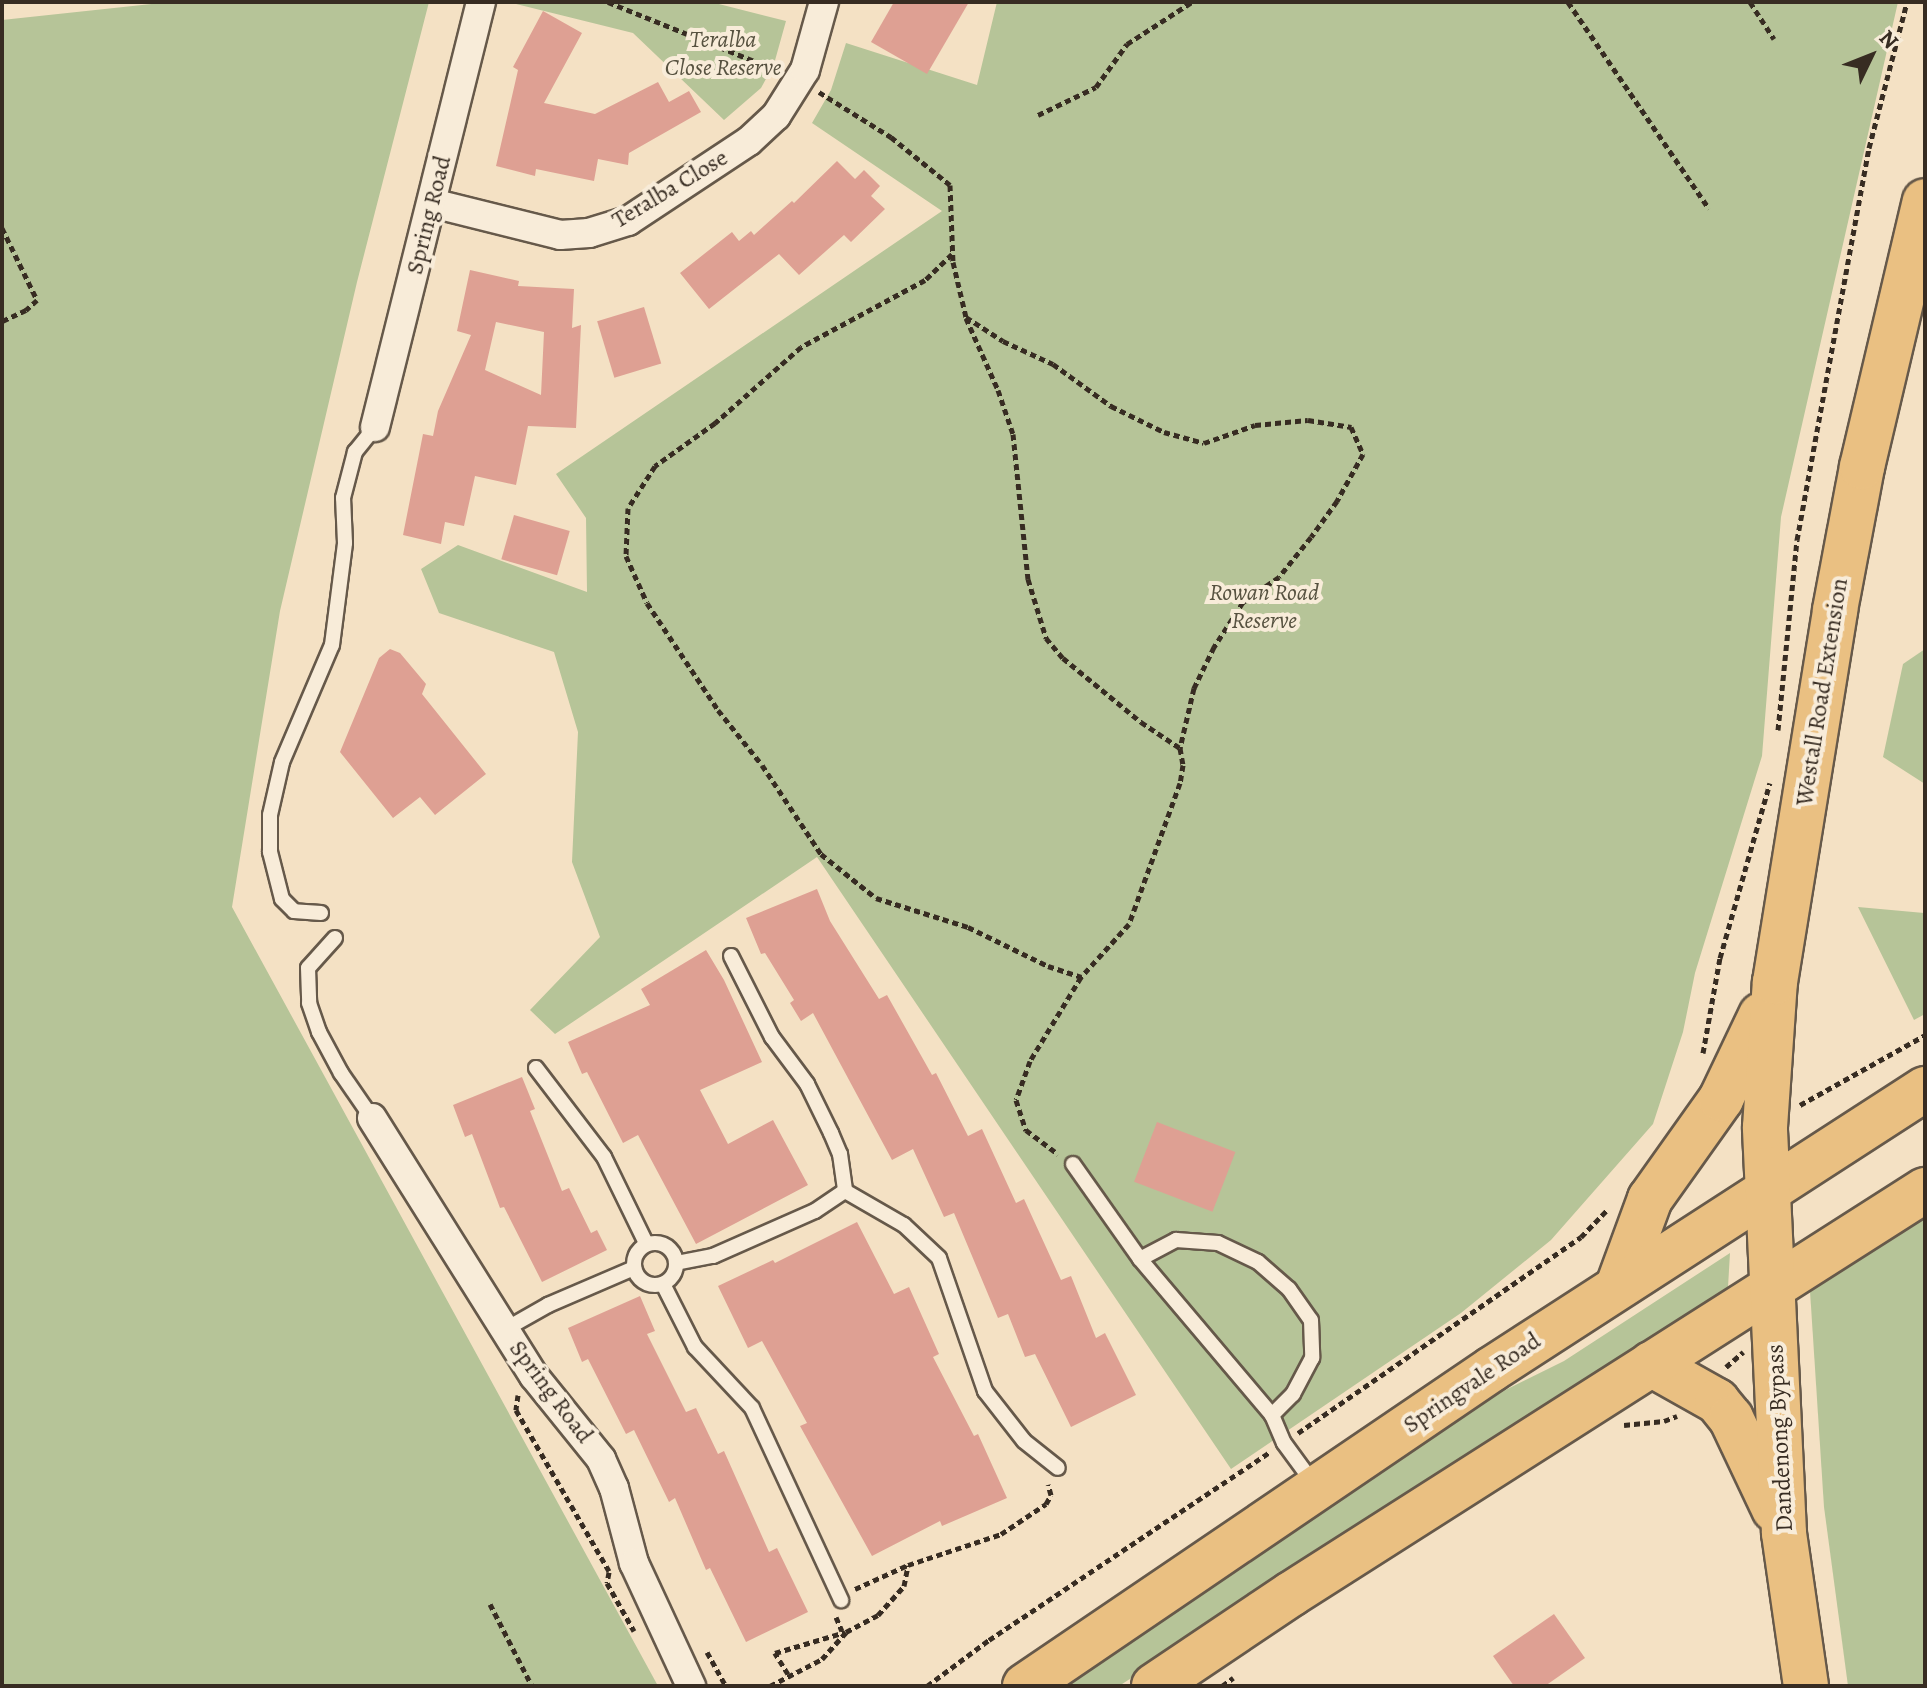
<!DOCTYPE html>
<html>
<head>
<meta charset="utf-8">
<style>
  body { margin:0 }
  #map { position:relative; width:1927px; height:1688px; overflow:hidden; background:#f4e1c4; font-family:Alegreya,serif }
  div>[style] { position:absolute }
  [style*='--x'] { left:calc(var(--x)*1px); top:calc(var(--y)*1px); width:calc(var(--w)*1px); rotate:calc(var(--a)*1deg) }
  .green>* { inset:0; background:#b6c498 }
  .building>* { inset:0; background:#dea093; transform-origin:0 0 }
  .path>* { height:5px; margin-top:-2.5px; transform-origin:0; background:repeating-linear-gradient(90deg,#372c22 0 6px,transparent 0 10px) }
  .roads { filter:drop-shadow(2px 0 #66594a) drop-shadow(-2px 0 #66594a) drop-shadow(0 2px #66594a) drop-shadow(0 -2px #66594a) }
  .service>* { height:14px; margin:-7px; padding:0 7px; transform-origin:7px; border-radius:7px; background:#f8ecd9 }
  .service>.ring { margin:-7px; padding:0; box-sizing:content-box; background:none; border:14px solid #f8ecd9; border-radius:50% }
  .minor>* { height:28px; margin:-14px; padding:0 14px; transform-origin:14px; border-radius:14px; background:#f8ecd9 }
  .trunk>* { height:44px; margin:-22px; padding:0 22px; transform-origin:22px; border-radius:22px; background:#eac082 }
  span { translate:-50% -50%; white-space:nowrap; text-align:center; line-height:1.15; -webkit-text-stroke:8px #f8ecd9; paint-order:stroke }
  .park-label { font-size:24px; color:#575240; font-style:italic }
  .street-label { font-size:24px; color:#372c22 }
  .frame { position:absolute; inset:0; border:4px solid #372c22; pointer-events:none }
  .north { position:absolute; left:1831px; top:16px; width:80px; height:80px; -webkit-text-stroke:6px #f8ecd9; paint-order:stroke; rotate:47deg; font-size:22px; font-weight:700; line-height:32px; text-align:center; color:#372c22 }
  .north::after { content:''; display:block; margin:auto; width:28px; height:36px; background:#372c22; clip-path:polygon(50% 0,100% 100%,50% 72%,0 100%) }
</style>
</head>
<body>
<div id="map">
  <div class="green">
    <div style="clip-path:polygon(170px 2px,429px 2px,357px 282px,280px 611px,232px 907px,658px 1686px,2px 1686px,2px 20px)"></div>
    <div style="clip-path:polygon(711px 2px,786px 21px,774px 64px,761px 88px,724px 120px,633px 33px,512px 3px)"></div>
    <div style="clip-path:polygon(997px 2px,1898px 2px,1781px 517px,1762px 756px,1695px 973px,1683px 1032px,1653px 1124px,1551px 1240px,1461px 1313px,1231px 1469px,817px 857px,555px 1034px,530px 1010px,600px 937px,572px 862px,578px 732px,554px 652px,439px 613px,421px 569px,458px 545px,587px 592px,586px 518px,556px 474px,942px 211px,812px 123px,831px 90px,846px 43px,977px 85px)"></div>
    <div style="clip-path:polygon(1925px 649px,1925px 784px,1883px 757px,1903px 664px)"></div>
    <div style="clip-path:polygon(1858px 907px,1924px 913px,1925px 908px,1925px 1014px,1914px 1020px)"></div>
    <div style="clip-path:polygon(1925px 1218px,1925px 1686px,1848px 1686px,1824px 1507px,1810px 1291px)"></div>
    <div style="clip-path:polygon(1730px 1253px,1728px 1287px,1697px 1312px,1119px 1686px,1060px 1686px,1475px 1405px,1564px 1361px)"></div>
  </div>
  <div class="building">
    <div style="clip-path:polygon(894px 2px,969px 2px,927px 74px,871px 42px)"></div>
    <div style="clip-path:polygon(543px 11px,582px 33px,544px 103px,595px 114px,658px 82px,669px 102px,689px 91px,701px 112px,629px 153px,628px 165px,598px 159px,594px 181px,536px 169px,535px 176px,496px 166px,518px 70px,513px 67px)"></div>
    <div style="clip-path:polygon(837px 161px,855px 179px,864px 170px,880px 186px,871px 196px,885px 209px,851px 242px,844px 235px,799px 275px,779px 254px,709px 309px,680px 273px,732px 232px,739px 241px,751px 231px,754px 235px,792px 201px,794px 203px)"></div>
    <div style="clip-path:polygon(evenodd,470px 270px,519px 281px,518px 286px,574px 289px,572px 328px,581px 325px,576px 428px,528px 426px,516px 485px,475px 476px,464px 526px,445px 522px,441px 544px,403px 535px,423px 434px,433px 436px,438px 411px,471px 335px,457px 331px,470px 270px,496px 322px,544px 332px,541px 395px,485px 370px,496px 322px)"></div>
    <div style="left:644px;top:307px;width:59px;height:49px;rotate:73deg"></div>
    <div style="left:514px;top:515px;width:58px;height:46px;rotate:16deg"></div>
    <div style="clip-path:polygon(390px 649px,400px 653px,426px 684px,422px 694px,486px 774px,435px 815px,420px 797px,393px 818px,340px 752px,379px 658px)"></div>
    <div style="clip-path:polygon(817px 889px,830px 921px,879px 999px,887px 995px,932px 1075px,936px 1073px,968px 1136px,982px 1129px,1016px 1203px,1024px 1199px,1061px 1280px,1071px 1276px,1096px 1338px,1105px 1333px,1136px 1395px,1071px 1427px,1035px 1354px,1025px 1357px,1008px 1314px,998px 1318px,954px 1213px,944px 1217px,913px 1149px,892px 1160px,813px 1013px,801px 1021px,790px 1003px,794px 1000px,765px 953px,761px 954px,746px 918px)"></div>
    <div style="clip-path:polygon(706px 950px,724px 980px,762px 1062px,700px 1090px,728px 1144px,773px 1120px,808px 1185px,696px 1244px,638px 1135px,623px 1143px,587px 1072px,582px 1074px,568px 1042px,650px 1005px,641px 989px)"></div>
    <div style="clip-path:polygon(522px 1077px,535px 1109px,530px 1111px,562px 1191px,569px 1188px,591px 1233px,597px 1230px,607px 1250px,542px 1282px,504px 1207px,500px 1208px,472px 1134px,465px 1137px,453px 1105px)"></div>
    <div style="left:1157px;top:1122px;width:84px;height:64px;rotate:21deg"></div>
    <div style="clip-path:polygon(857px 1222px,894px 1294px,909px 1287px,939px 1354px,933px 1357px,974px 1436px,978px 1434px,1007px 1498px,942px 1526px,940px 1521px,872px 1556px,800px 1426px,807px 1423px,762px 1341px,748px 1348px,718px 1286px,773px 1260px,775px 1263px)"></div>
    <div style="clip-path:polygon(640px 1296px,655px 1331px,647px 1334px,686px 1412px,696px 1408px,718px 1454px,724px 1451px,769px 1552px,777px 1548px,808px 1612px,746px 1642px,710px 1568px,706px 1570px,675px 1498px,669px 1502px,634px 1430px,626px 1434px,588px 1359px,582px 1362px,568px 1328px)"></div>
    <div style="clip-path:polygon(1554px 1614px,1585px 1658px,1545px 1686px,1514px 1686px,1493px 1656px)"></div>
  </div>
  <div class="path">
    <div style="--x:608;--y:2;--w:179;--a:22"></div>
    <div style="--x:1568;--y:2;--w:250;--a:55.7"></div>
    <div style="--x:1750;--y:2;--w:44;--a:57"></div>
    <div style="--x:819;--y:92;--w:85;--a:32"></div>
    <div style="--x:891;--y:137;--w:76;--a:39.1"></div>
    <div style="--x:950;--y:185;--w:77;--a:87.8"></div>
    <div style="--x:953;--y:262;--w:57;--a:76.7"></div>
    <div style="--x:966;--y:317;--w:44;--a:33"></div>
    <div style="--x:1003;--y:341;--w:55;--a:24.7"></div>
    <div style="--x:1053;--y:364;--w:72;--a:35.9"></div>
    <div style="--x:1111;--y:406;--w:59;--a:26.1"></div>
    <div style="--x:1164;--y:432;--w:41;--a:15.4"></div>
    <div style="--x:1204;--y:443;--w:54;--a:-19.4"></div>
    <div style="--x:1255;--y:425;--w:53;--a:-5.4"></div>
    <div style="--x:1308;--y:420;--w:44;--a:9.2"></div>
    <div style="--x:1351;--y:427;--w:30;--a:66"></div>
    <div style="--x:1363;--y:454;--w:54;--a:119"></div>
    <div style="--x:1337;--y:501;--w:44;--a:125.8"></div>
    <div style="--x:1311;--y:537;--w:51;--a:128.7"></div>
    <div style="--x:1279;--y:577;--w:44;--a:145.2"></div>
    <div style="--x:1243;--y:602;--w:54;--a:122.8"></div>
    <div style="--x:1214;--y:647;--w:46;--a:116"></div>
    <div style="--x:1194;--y:688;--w:62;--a:103.1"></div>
    <div style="--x:1180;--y:748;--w:17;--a:80"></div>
    <div style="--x:1183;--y:765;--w:18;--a:99"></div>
    <div style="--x:1180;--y:783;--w:150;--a:109.9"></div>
    <div style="--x:1129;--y:924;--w:72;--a:132.2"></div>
    <div style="--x:1081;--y:977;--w:98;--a:121.3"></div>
    <div style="--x:1030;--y:1061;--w:41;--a:109.7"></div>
    <div style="--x:1016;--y:1100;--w:32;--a:72"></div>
    <div style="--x:1026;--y:1130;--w:40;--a:37"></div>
    <div style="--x:1038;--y:115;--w:64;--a:-25.8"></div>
    <div style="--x:1096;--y:87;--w:53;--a:-54.2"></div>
    <div style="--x:1127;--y:44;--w:77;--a:-32.9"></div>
    <div style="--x:2;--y:228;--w:80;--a:64.1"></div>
    <div style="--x:37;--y:300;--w:15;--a:138"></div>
    <div style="--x:26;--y:310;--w:26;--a:155"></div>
    <div style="--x:952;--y:254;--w:37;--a:136"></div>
    <div style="--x:925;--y:280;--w:141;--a:151.6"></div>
    <div style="--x:801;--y:347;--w:115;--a:138.5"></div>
    <div style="--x:715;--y:423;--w:74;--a:144.4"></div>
    <div style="--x:655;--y:466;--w:50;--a:122.7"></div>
    <div style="--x:628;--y:508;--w:48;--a:92.4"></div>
    <div style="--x:626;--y:556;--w:51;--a:65.9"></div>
    <div style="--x:647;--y:603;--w:128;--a:56.4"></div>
    <div style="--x:718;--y:710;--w:70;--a:51.3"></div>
    <div style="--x:762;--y:765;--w:107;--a:56.5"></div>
    <div style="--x:821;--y:854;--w:70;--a:38.7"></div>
    <div style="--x:876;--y:898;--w:96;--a:17.5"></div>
    <div style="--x:968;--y:927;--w:89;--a:26"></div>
    <div style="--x:1048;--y:966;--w:35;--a:18"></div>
    <div style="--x:966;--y:318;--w:79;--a:66"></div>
    <div style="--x:998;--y:390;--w:46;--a:71.2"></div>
    <div style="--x:1013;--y:434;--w:146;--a:84.1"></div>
    <div style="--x:1028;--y:579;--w:62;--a:73"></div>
    <div style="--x:1046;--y:638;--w:26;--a:50"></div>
    <div style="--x:1063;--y:658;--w:101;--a:39.4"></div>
    <div style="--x:1141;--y:722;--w:47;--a:33.7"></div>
    <div style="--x:1778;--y:730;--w:191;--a:-84.3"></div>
    <div style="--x:1797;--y:540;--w:399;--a:-79.6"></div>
    <div style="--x:1869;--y:148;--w:151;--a:-75.4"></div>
    <div style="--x:1703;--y:1053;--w:97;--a:-79.9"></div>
    <div style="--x:1720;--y:958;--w:182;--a:-74.1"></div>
    <div style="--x:1800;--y:1105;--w:143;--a:-29.2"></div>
    <div style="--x:1726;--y:1367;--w:23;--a:-41"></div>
    <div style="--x:518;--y:1395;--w:15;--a:98"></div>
    <div style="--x:516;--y:1410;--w:186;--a:60"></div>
    <div style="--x:1624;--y:1425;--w:40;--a:-5.7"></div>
    <div style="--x:1664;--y:1421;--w:14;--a:-21"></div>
    <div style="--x:1298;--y:1433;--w:344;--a:-34.7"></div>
    <div style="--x:1581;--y:1237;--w:37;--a:-46"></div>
    <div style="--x:609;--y:1572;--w:11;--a:100"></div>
    <div style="--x:607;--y:1583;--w:55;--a:60.6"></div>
    <div style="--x:855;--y:1589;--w:58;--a:-24.4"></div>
    <div style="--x:490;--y:1604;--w:92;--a:62.9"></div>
    <div style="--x:836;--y:1617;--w:15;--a:67"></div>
    <div style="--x:707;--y:1652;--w:39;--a:61"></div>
    <div style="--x:788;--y:1674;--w:25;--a:-122"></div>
    <div style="--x:775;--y:1653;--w:73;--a:-16.7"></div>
    <div style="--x:770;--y:1686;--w:59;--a:-27.4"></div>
    <div style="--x:822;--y:1659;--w:36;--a:-48"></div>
    <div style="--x:846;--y:1632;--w:36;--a:-28"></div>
    <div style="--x:878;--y:1615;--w:39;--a:-48"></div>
    <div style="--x:904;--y:1586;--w:21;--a:-79"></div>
    <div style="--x:908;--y:1565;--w:98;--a:-18.4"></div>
    <div style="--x:1001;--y:1534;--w:54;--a:-33.7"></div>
    <div style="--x:1046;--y:1504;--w:10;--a:-61"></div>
    <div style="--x:1051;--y:1495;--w:11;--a:-105"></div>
    <div style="--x:927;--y:1686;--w:77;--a:-36.6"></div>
    <div style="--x:989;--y:1640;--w:338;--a:-33.8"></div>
    <div style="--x:1222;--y:1686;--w:14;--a:-36"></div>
  </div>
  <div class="roads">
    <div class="service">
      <div style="--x:321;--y:913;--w:27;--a:-176"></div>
      <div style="--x:294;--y:911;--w:17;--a:-135"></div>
      <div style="--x:282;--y:899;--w:49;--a:-104.3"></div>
      <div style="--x:270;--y:852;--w:37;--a:-90"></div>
      <div style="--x:270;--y:815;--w:54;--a:-77.2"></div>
      <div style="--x:282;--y:762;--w:127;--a:-66.9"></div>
      <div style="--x:332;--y:645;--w:103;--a:-82.7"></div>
      <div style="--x:345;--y:543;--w:45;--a:-92.5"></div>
      <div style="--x:343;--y:498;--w:48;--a:-75.4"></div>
      <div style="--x:355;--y:452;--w:32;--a:-51"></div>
      <div style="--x:335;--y:938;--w:40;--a:132"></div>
      <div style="--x:308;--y:968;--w:35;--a:88"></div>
      <div style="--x:309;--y:1003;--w:31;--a:71"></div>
      <div style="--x:319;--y:1032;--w:47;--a:61.8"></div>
      <div style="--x:341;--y:1073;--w:55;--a:55.4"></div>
      <div style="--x:731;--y:956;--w:91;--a:63.2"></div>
      <div style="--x:772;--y:1037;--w:59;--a:53.3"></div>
      <div style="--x:807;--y:1084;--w:55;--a:63.9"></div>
      <div style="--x:831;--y:1133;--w:23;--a:67"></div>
      <div style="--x:840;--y:1154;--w:37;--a:82"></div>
      <div style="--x:536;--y:1068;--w:112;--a:52.6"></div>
      <div style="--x:604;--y:1157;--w:96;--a:64"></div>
      <div style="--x:1073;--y:1164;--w:116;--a:54.8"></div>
      <div style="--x:1140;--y:1259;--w:204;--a:49.8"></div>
      <div style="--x:1272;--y:1415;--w:30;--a:67"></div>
      <div style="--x:1284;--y:1443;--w:51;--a:53.8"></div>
      <div style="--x:845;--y:1191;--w:68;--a:30"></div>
      <div style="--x:904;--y:1225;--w:48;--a:43.3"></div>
      <div style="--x:939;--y:1258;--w:141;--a:70.9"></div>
      <div style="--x:985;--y:1391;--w:63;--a:52"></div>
      <div style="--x:1024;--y:1441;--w:43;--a:38.5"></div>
      <div class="ring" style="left:634px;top:1243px;width:28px;height:28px"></div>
      <div style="--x:1140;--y:1259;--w:41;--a:-27.8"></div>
      <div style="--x:1176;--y:1240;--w:42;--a:4.1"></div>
      <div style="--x:1218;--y:1243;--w:44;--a:25.4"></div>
      <div style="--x:1258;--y:1262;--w:41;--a:41.1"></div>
      <div style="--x:1289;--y:1289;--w:38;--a:55"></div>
      <div style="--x:1311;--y:1320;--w:38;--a:88"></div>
      <div style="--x:1312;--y:1358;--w:41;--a:117.8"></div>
      <div style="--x:1293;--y:1394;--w:30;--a:135"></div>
      <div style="--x:676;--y:1263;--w:38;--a:-11"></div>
      <div style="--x:713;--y:1256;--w:111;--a:-23.8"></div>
      <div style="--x:815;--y:1211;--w:36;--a:-34"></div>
      <div style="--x:663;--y:1284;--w:71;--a:63.1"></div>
      <div style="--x:695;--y:1347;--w:83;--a:46.9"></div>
      <div style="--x:752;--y:1408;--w:212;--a:65.1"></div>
      <div style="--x:504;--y:1330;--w:51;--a:-29.6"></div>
      <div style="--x:548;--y:1305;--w:94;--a:-23.3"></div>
    </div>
    <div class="minor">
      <div style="--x:432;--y:203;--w:132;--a:14"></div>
      <div style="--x:560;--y:235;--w:29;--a:-4"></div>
      <div style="--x:589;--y:233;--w:41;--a:-17.1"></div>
      <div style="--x:628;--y:221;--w:145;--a:-33.5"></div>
      <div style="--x:749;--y:141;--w:37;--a:-43"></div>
      <div style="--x:776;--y:116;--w:54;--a:-57.8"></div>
      <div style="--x:805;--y:70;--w:71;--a:-74.4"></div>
      <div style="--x:375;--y:427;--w:438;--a:-76"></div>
      <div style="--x:372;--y:1118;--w:305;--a:57.9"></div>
      <div style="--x:534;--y:1376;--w:107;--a:51.1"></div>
      <div style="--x:601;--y:1459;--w:32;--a:66"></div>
      <div style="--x:614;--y:1488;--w:78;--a:75.1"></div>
      <div style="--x:634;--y:1563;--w:136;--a:65.1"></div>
    </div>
    <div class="trunk">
      <div style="--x:1618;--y:1286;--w:93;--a:-69.8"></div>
      <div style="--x:1650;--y:1199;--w:123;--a:-54.6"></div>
      <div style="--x:1721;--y:1099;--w:93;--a:-64.5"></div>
      <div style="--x:1651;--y:1364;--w:76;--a:29.3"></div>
      <div style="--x:1717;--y:1401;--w:22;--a:51"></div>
      <div style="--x:1731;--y:1418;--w:101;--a:64.7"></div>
      <div style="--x:1025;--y:1686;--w:564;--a:-34.17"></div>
      <div style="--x:1492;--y:1369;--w:516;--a:-32.89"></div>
      <div style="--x:1154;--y:1686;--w:165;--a:-33.9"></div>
      <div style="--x:1291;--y:1594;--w:752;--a:-32.51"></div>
      <div style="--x:1806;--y:1686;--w:155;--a:-98.2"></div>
      <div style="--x:1784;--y:1533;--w:406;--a:-92.7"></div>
      <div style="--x:1765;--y:1127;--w:145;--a:-86.1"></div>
      <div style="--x:1775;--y:982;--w:377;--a:-80.8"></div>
      <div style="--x:1835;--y:610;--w:146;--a:-79.3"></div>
      <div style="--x:1862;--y:467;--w:273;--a:-76.7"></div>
    </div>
  </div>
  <div class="park-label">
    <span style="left:723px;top:54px">Teralba<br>Close Reserve</span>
    <span style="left:1264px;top:607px">Rowan Road<br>Reserve</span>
  </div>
  <div class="street-label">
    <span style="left:670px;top:189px;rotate:-31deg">Teralba Close</span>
    <span style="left:429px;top:215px;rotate:-76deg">Spring Road</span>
    <span style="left:1822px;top:692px;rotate:-81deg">Westall Road Extension</span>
    <span style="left:1472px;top:1383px;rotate:-34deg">Springvale Road</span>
    <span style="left:551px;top:1392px;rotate:53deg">Spring Road</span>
    <span style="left:1780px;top:1438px;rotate:-93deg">Dandenong Bypass</span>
  </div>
  <div class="frame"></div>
  <div class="north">N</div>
</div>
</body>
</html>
